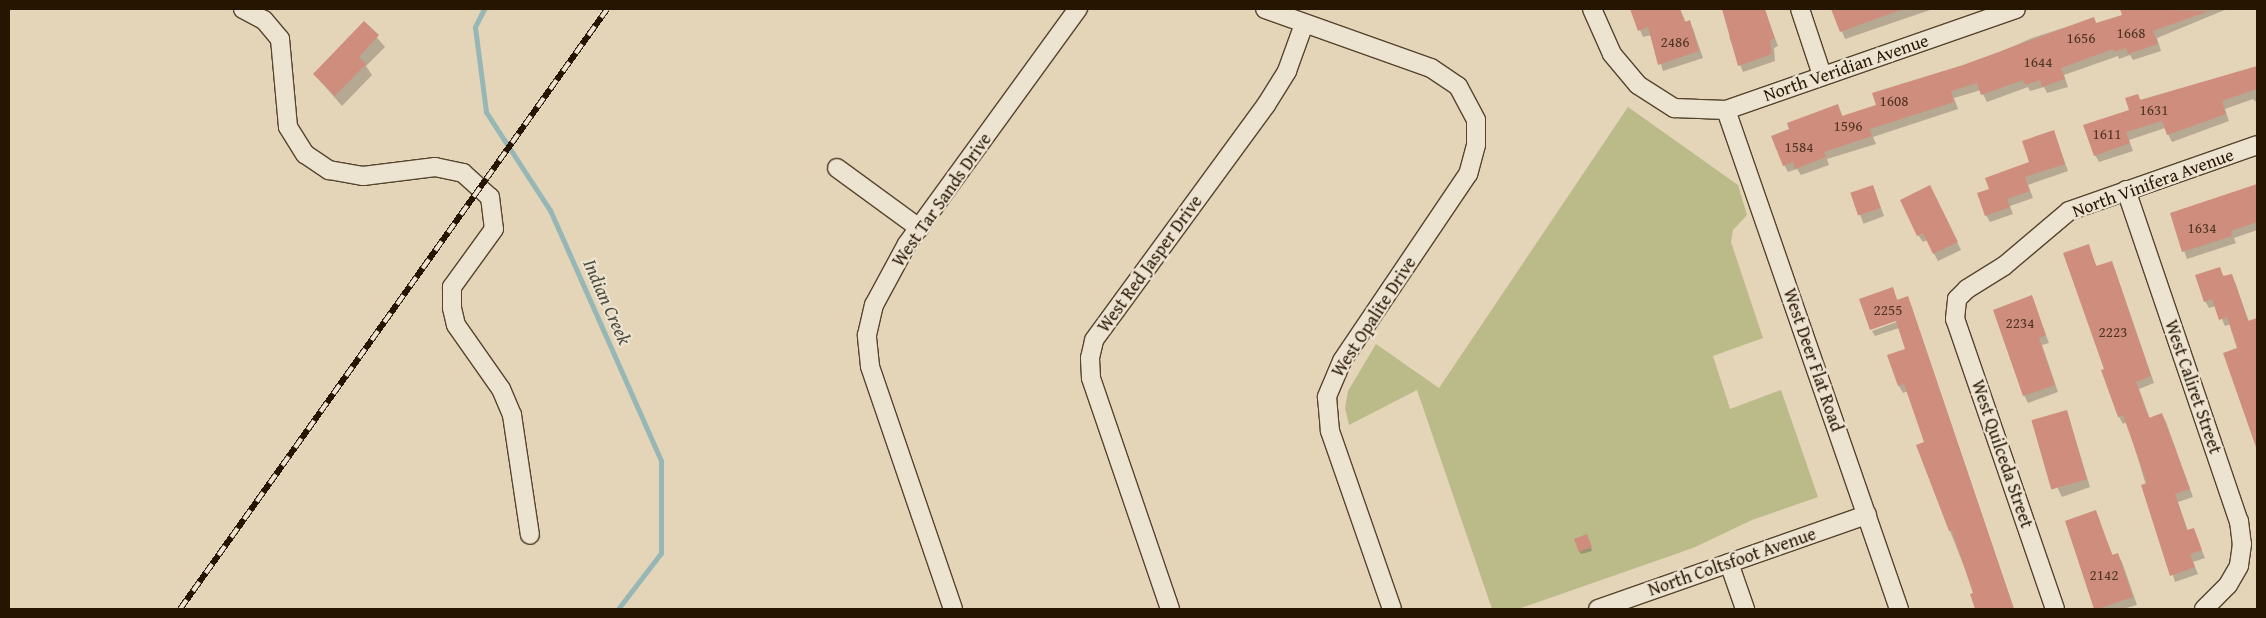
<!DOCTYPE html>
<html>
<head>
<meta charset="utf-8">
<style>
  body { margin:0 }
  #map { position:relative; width:2266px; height:618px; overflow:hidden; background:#e4d4b8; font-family:"Gentium Book Plus",serif }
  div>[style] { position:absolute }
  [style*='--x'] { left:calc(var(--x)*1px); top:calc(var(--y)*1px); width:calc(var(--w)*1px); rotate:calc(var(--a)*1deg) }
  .green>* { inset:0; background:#bbbb8a }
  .shadow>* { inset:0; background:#0003; transform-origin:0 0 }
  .stream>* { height:5px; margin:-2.5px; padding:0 2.5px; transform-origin:2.5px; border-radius:2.5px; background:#97b7b6 }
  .building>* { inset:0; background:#cf8d7e; transform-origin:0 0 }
  .roads { filter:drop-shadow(1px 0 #56452e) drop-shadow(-1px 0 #56452e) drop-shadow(0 1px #56452e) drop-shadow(0 -1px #56452e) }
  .minor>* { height:18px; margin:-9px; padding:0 9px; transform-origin:9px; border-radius:9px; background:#ede3d1 }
  .rail>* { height:5.5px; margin-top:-2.75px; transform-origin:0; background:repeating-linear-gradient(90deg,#ede3d1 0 11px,#261500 0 22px); box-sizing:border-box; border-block:1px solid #261500 }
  span { translate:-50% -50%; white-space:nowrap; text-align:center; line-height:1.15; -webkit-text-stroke:4.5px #ede3d1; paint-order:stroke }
  .number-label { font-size:15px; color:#503320 }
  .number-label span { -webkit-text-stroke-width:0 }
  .street-label { font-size:18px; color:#261500 }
  .water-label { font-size:19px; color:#4e4e40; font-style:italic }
  .frame { position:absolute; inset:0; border:10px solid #261500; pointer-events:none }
</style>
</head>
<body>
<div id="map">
  <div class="green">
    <div style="clip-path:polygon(1628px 107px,1738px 185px,1747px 215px,1733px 230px,1731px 242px,1763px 338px,1713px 356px,1730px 409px,1781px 390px,1818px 497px,1752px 520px,1693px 548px,1518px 609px,1492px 609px,1417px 390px,1349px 425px,1345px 408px,1348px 391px,1376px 344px,1439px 388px)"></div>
  </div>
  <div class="shadow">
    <div style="clip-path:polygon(1631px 9px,1680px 9px,1686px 23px,1689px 22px,1693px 29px,1703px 58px,1663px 71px,1652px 35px,1643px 37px)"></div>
    <div style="clip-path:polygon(1724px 9px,1764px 9px,1778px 46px,1774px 48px,1775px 61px,1743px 72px,1729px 37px,1733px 36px)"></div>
    <div style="clip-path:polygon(1833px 9px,1933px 9px,1845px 39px)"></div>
    <div style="clip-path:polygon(2121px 9px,2227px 9px,2157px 38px,2161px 51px,2133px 60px,2130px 55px,2119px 59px,2118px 56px,2064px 75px,2068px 87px,2047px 93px,2044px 87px,2030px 91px,2028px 87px,1987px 102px,1981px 90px,1954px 98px,1958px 109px,1873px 137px,1876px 144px,1827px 159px,1829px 165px,1801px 175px,1797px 169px,1788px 172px,1784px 165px,1838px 106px,1843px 117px,1877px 106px,2032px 38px,2094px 18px,2097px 25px,2123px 16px)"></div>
    <div style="clip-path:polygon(364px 22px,385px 47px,366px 66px,372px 75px,342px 106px,314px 74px)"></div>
    <div style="clip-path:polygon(2257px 67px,2257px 103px,2253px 99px,2225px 109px,2229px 121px,2172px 142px,2165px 128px,2129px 140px,2133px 151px,2099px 162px,2095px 155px,2131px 110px,2138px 95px,2141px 101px)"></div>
    <div style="clip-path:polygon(2054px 132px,2068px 171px,2028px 185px,2033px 198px,2010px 206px,2013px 214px,1990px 222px,1986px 215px,1991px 189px,2030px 163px)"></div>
    <div style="clip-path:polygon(2257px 185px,2257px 230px,2234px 238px,2236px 243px,2187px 259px,2171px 214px)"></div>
    <div style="left:1873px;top:187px;width:31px;height:22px;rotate:69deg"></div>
    <div style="clip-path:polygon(1934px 194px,1961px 250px,1938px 261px,1927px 240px,1923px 242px,1918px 235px)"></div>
    <div style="clip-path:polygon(2088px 246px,2097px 267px,2111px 263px,2115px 270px,2154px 383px,2139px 389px,2150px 419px,2162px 415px,2166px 422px,2193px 497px,2178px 502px,2188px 531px,2193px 529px,2205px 558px,2193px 562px,2198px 574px,2175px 582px,2127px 422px,2123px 424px,2119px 417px,2102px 371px,2106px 369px)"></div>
    <div style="clip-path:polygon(2220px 269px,2224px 277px,2231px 275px,2235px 282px,2249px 322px,2257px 322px,2257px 448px,2224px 354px,2239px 349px,2231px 324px,2225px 326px,2216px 306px,2209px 308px,2205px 301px)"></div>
    <div style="clip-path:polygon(1892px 289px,1898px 301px,1907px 298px,1911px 305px,2014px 609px,1976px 609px,1971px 595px,1975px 594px,1950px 531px,1926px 443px,1908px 391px,1903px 393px,1899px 386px,1889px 356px,1907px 350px,1899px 328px,1875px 336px,1872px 331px,1902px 320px)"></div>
    <div style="clip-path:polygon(2031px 297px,2049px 343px,2042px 345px,2058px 392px,2028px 403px,2024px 395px)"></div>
    <div style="clip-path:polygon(2067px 412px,2090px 487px,2062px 497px,2058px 489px)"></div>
    <div style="clip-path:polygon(2095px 511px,2113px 556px,2118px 555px,2122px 562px,2137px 605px,2123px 609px,2096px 609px,2066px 521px)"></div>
    <div style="clip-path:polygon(1588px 538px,1592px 551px,1581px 554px,1579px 551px)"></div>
  </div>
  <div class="stream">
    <div style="--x:484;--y:9;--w:20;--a:117"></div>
    <div style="--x:475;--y:27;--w:86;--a:82.6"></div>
    <div style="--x:486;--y:112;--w:117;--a:56.9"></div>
    <div style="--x:550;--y:210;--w:274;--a:66.1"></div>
    <div style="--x:661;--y:461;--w:92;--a:90"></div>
    <div style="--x:661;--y:553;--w:71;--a:127.5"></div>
  </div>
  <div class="building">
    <div style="clip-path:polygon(1630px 9px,1680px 9px,1685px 22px,1690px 20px,1699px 51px,1658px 65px,1648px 27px,1638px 31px)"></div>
    <div style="clip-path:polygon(1722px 9px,1765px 9px,1775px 39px,1770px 40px,1772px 54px,1738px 66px)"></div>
    <div style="clip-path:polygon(1831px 9px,1899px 9px,1900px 10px,1840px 32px)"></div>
    <div style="clip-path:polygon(2120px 9px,2209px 11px,2153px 31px,2158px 44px,2128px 54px,2126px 48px,2114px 52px,2113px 49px,2061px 68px,2065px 79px,2042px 87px,2040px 80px,2025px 85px,2023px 80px,1981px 95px,1977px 83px,1951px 91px,1954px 102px,1870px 129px,1872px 136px,1824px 152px,1826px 157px,1795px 169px,1793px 162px,1783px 166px,1771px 136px,1789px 129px,1787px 123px,1838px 104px,1842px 116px,1876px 105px,1872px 93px,1963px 65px,2094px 17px,2096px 23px,2122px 15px)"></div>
    <div style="clip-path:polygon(364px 21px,379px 35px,359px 57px,366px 64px,335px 96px,313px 74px)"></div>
    <div style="clip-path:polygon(2257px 66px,2257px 89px,2222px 101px,2226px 114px,2167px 135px,2162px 121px,2126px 132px,2130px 143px,2094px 156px,2083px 125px,2129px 110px,2125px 98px,2138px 94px,2140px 100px)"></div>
    <div style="clip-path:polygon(2054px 130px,2065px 164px,2025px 177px,2030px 191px,2007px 199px,2010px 207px,1985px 216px,1977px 193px,1989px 189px,1985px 178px,2029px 162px,2022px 141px)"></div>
    <div style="clip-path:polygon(2257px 184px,2257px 222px,2231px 231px,2232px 236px,2182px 252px,2170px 213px)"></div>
    <div style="left:1873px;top:185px;width:24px;height:24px;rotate:71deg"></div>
    <div style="clip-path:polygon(1930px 185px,1958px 242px,1933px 254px,1923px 233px,1917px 236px,1900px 200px)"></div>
    <div style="clip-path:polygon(2089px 244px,2096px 266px,2112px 261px,2151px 376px,2136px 382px,2149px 418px,2162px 413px,2190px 489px,2175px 494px,2187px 530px,2194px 528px,2202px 550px,2190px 554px,2195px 567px,2170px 576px,2141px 485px,2147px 483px,2123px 415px,2118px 417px,2101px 370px,2104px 369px,2063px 253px)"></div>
    <div style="clip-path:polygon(2220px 267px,2223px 276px,2232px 274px,2248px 321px,2257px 318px,2257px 450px,2223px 353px,2237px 348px,2227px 317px,2219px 320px,2212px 299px,2204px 302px,2195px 275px)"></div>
    <div style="clip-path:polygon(1893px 287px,1897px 300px,1908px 296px,2014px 609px,1975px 609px,1970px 594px,1973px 593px,1952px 531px,1949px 531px,1916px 445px,1924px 442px,1904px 384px,1898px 386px,1887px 355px,1905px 349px,1896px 321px,1870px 330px,1859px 299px)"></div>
    <div style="clip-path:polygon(2032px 295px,2046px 335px,2039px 338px,2055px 385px,2023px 396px,1993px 310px)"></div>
    <div style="left:2067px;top:410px;width:72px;height:37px;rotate:74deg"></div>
    <div style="clip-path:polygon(2096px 510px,2112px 555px,2118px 553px,2133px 597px,2098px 609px,2094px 609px,2065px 521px)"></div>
    <div style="left:1587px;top:534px;width:14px;height:14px;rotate:69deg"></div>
  </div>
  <div class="roads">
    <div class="minor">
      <div style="--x:243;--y:9;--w:24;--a:28"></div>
      <div style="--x:264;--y:20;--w:25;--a:50"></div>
      <div style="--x:280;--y:39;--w:88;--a:84.8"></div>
      <div style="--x:288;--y:127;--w:32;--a:58"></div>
      <div style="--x:305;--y:154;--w:29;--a:34"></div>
      <div style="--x:329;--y:170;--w:35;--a:10"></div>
      <div style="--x:363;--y:176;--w:73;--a:-7.1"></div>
      <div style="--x:435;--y:167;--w:29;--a:12"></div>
      <div style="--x:463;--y:173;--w:36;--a:42"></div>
      <div style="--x:490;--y:197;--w:32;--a:83"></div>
      <div style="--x:494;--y:229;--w:72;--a:125.9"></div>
      <div style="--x:452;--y:287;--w:21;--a:90"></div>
      <div style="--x:452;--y:308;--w:17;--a:77"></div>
      <div style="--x:456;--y:325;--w:78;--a:54.9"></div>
      <div style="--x:501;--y:389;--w:28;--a:67"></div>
      <div style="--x:512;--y:415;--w:121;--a:81.5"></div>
      <div style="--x:1265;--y:9;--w:176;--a:19.6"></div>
      <div style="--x:1431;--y:68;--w:32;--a:34"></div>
      <div style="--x:1458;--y:86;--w:38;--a:62"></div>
      <div style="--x:1476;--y:120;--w:25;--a:90"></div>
      <div style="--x:1476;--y:145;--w:30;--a:105"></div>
      <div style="--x:1468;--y:174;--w:225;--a:124"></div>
      <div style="--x:1342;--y:361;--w:39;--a:113"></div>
      <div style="--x:1327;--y:397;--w:34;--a:85"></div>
      <div style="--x:1330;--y:431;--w:188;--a:70.8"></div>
      <div style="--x:1592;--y:9;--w:49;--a:66"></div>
      <div style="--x:1612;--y:54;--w:40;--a:50"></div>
      <div style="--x:1638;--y:85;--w:43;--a:32.6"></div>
      <div style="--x:1674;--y:108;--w:52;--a:2.2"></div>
      <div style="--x:1726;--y:110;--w:307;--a:-19.2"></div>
      <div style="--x:1800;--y:9;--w:70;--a:71.6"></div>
      <div style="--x:1726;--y:110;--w:528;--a:70.88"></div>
      <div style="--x:837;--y:168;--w:102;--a:36.2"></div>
      <div style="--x:2126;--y:190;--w:350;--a:71.2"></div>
      <div style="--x:2239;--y:521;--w:23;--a:83"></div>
      <div style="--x:2242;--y:544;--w:22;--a:98"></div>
      <div style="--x:2239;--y:566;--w:22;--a:120"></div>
      <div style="--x:2228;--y:585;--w:34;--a:135"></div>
      <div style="--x:1729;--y:563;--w:49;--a:70.8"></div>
      <div style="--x:953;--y:609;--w:257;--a:-108.9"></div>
      <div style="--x:870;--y:366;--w:31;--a:-96"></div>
      <div style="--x:867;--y:335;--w:31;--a:-77"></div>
      <div style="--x:874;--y:305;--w:69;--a:-61.6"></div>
      <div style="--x:907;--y:244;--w:291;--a:-54"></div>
      <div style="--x:1170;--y:609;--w:244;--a:-108.9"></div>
      <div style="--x:1091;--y:378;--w:20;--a:-93"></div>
      <div style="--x:1090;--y:358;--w:18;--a:-77"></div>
      <div style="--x:1094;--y:340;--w:291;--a:-53.8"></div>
      <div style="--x:1266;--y:105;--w:40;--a:-58"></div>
      <div style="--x:1287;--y:71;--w:50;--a:-70.1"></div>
      <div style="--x:1598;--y:609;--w:285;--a:-19.3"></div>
      <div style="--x:2055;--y:609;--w:307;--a:-109"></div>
      <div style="--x:1955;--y:319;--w:20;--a:-84"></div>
      <div style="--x:1957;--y:299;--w:14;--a:-45"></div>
      <div style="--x:1967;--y:289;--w:44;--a:-31.9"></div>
      <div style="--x:2004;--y:266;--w:85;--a:-40.2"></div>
      <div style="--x:2069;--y:211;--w:199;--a:-19.3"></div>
    </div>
  </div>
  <div class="rail">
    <div style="--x:180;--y:609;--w:736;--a:-54.56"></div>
  </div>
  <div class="number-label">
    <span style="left:2131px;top:33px">1668</span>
    <span style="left:2081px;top:38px">1656</span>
    <span style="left:1675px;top:42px">2486</span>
    <span style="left:2038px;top:62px">1644</span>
    <span style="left:1894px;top:101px">1608</span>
    <span style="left:2154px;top:110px">1631</span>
    <span style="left:1848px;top:126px">1596</span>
    <span style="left:2107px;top:134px">1611</span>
    <span style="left:1799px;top:147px">1584</span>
    <span style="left:2202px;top:228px">1634</span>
    <span style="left:1888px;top:310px">2255</span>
    <span style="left:2020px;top:323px">2234</span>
    <span style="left:2113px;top:332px">2223</span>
    <span style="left:2104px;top:575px">2142</span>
  </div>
  <div class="street-label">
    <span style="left:1846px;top:68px;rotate:-19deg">North Veridian Avenue</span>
    <span style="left:2153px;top:183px;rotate:-20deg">North Vinifera Avenue</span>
    <span style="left:942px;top:200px;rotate:-55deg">West Tar Sands Drive</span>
    <span style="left:1150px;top:264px;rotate:-54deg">West Red Jasper Drive</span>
    <span style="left:1374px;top:317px;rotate:-57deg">West Opalite Drive</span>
    <span style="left:1813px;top:360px;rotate:71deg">West Deer Flat Road</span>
    <span style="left:2193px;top:387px;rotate:71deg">West Caliret Street</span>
    <span style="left:2002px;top:454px;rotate:71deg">West Quilceda Street</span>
    <span style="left:1732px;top:562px;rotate:-19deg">North Coltsfoot Avenue</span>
  </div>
  <div class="water-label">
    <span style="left:607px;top:302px;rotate:66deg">Indian Creek</span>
  </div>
  <div class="frame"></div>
</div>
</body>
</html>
